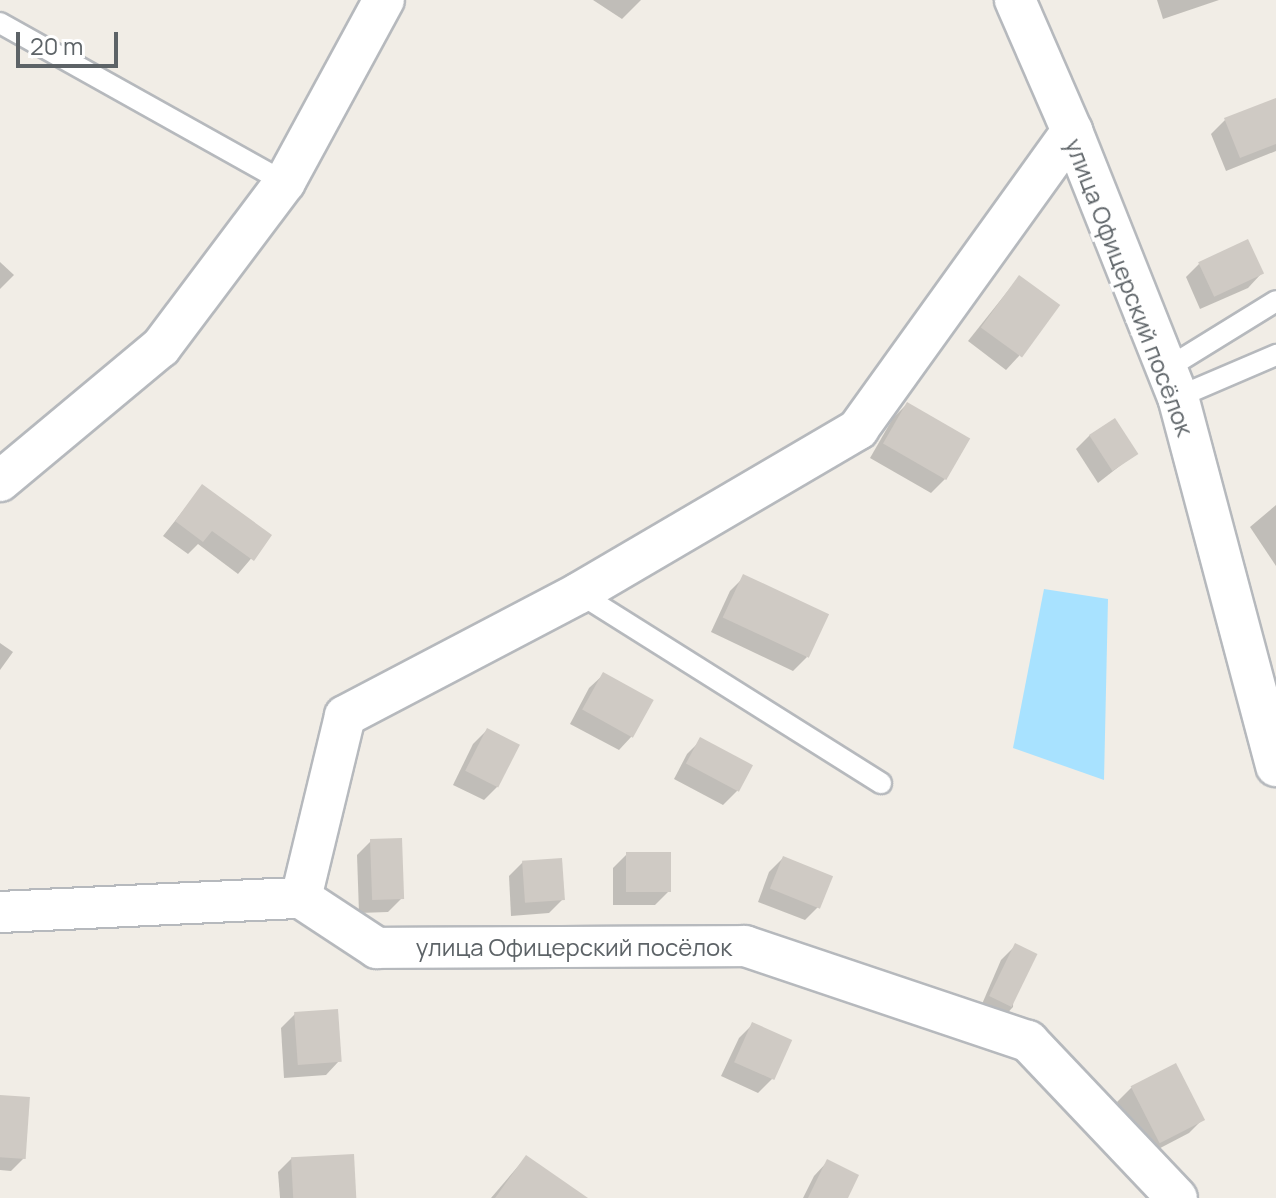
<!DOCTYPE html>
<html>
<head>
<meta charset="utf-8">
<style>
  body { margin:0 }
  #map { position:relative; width:1276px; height:1198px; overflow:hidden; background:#f1ede6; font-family:Manrope,sans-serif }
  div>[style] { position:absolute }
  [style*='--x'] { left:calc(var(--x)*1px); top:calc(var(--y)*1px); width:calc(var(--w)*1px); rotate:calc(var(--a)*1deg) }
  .water>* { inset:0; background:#a8e2ff }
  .shadow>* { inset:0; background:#0003 }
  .building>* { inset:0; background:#cfcac4; transform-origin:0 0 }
  .roads { filter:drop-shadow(2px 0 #b6b9bd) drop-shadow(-2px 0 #b6b9bd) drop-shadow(0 2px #b6b9bd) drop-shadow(0 -2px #b6b9bd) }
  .service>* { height:20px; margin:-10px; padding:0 10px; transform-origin:10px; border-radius:10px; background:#fff }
  .minor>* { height:40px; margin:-20px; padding:0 20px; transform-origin:20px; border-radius:20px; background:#fff }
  span { translate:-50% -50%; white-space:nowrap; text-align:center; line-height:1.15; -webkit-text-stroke:7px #fff; paint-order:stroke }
  .street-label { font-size:24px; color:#5d6367 }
  .scale { position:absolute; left:16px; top:32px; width:102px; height:36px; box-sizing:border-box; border:4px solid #5d6367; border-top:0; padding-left:10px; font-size:24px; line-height:28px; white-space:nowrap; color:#5d6367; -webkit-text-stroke:6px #fff; paint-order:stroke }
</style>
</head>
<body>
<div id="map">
  <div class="water">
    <div style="clip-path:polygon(1044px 589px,1108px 599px,1104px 780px,1013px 748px)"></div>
  </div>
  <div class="shadow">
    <div style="clip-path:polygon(593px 0,641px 0,622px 19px)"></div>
    <div style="clip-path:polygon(1157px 0,1219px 0,1163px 19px)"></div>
    <div style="clip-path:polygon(1276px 102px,1276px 151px,1226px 171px,1211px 134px,1225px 120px)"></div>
    <div style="clip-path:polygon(0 262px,14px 275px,0 289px)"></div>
    <div style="clip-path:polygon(1199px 264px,1261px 274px,1248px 288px,1200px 309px,1186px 277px)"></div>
    <div style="clip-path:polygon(1019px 277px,1019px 356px,1006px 370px,968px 341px)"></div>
    <div style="clip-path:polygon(907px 404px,945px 479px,931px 493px,870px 458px,893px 418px)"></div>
    <div style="clip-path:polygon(1090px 435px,1135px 454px,1098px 483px,1076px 449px)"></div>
    <div style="clip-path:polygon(202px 487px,270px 536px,238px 574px,198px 544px,188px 554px,163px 536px)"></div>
    <div style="clip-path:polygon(1276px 505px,1276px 566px,1250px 527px)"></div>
    <div style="clip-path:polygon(744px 577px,807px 657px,793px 671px,711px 632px,730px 591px)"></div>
    <div style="clip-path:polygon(0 643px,13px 652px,0 670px)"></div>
    <div style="clip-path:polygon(603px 675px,632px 736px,619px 750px,570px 724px,589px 688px)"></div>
    <div style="clip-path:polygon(487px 730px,498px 786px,484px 800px,453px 785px,473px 744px)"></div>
    <div style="clip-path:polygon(701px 740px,750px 766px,737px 791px,723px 805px,674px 779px,687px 754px)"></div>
    <div style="clip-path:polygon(371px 841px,402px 898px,388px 912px,359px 913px,357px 855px)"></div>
    <div style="clip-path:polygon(627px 854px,669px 891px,655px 905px,613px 905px,613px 868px)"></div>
    <div style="clip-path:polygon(783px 858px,818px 907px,805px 920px,758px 902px,769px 872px)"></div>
    <div style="clip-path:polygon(523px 862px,563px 899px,549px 913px,511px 916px,509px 876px)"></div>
    <div style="clip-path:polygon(1015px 946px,1013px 1007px,1000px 1021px,979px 1011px,1001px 960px)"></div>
    <div style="clip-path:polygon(295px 1014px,339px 1061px,326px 1075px,284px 1078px,281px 1028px)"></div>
    <div style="clip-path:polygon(753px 1024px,790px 1041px,772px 1079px,758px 1093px,721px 1076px,739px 1038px)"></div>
    <div style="clip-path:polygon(1175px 1066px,1203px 1119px,1189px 1133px,1145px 1156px,1117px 1102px,1131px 1088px)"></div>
    <div style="clip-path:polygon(0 1097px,25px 1157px,11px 1171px,0 1170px)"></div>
    <div style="clip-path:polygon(526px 1157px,585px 1198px,491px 1198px)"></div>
    <div style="clip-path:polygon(292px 1158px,354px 1198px,280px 1198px,278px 1172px)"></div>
    <div style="clip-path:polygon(827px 1162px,846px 1198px,803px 1198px,814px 1176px)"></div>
  </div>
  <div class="building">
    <div style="clip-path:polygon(1276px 98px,1276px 144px,1240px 158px,1224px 118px)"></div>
    <div style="left:1248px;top:239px;width:38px;height:55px;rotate:65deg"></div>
    <div style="left:1019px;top:275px;width:51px;height:65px;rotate:36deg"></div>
    <div style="left:907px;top:402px;width:73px;height:48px;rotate:30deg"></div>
    <div style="left:1115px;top:418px;width:43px;height:31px;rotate:57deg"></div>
    <div style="clip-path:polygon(202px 484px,272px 535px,254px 561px,212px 531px,203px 542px,175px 521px)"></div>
    <div style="left:743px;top:574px;width:95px;height:48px;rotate:25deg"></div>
    <div style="left:603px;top:672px;width:58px;height:43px;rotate:29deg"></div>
    <div style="left:487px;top:728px;width:37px;height:48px;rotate:27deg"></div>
    <div style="left:700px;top:737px;width:60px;height:30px;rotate:28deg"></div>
    <div style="left:402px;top:838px;width:61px;height:32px;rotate:88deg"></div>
    <div style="left:626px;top:852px;width:45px;height:40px"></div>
    <div style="left:783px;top:856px;width:54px;height:35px;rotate:22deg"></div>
    <div style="left:562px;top:858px;width:42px;height:40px;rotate:86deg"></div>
    <div style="left:1015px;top:943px;width:25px;height:59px;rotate:26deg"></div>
    <div style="left:338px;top:1009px;width:53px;height:44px;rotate:86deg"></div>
    <div style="left:752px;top:1022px;width:44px;height:44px;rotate:24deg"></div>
    <div style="left:1176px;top:1063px;width:64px;height:51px;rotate:63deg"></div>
    <div style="left:0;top:1095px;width:30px;height:62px;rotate:4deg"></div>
    <div style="left:354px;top:1154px;width:44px;height:63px;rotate:87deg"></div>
    <div style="clip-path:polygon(526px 1155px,588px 1198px,495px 1198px)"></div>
    <div style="clip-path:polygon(827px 1159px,859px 1175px,848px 1198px,808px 1198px)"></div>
  </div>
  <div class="roads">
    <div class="service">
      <div style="--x:0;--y:23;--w:326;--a:29.2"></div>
      <div style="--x:1166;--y:369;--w:129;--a:-31.7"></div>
      <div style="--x:1178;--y:397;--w:107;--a:-23.2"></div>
      <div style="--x:579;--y:593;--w:357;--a:32.2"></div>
    </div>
    <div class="minor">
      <div style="--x:1015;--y:0;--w:143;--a:66.5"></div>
      <div style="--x:1072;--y:131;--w:286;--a:68.3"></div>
      <div style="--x:1178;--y:397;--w:382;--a:75.1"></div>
      <div style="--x:0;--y:481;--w:209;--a:-39.8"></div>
      <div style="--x:161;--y:347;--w:206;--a:-53.1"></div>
      <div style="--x:285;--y:182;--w:207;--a:-61.5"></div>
      <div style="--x:301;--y:898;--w:187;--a:-76.4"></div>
      <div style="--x:345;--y:716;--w:264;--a:-27.7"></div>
      <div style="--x:579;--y:593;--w:324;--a:-30.4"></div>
      <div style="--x:858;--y:429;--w:367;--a:-54.3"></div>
      <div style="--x:0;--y:912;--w:301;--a:-2.7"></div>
      <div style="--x:301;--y:898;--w:91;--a:33.3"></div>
      <div style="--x:377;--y:948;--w:368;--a:-0.3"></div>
      <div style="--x:745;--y:946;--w:299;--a:18.6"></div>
      <div style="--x:1028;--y:1041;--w:216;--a:46.5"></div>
    </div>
  </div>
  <div class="street-label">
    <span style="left:1130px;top:287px;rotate:69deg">улица Офицерский посёлок</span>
    <span style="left:574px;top:947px">улица Офицерский посёлок</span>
  </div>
  <div class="scale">20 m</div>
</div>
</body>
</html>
